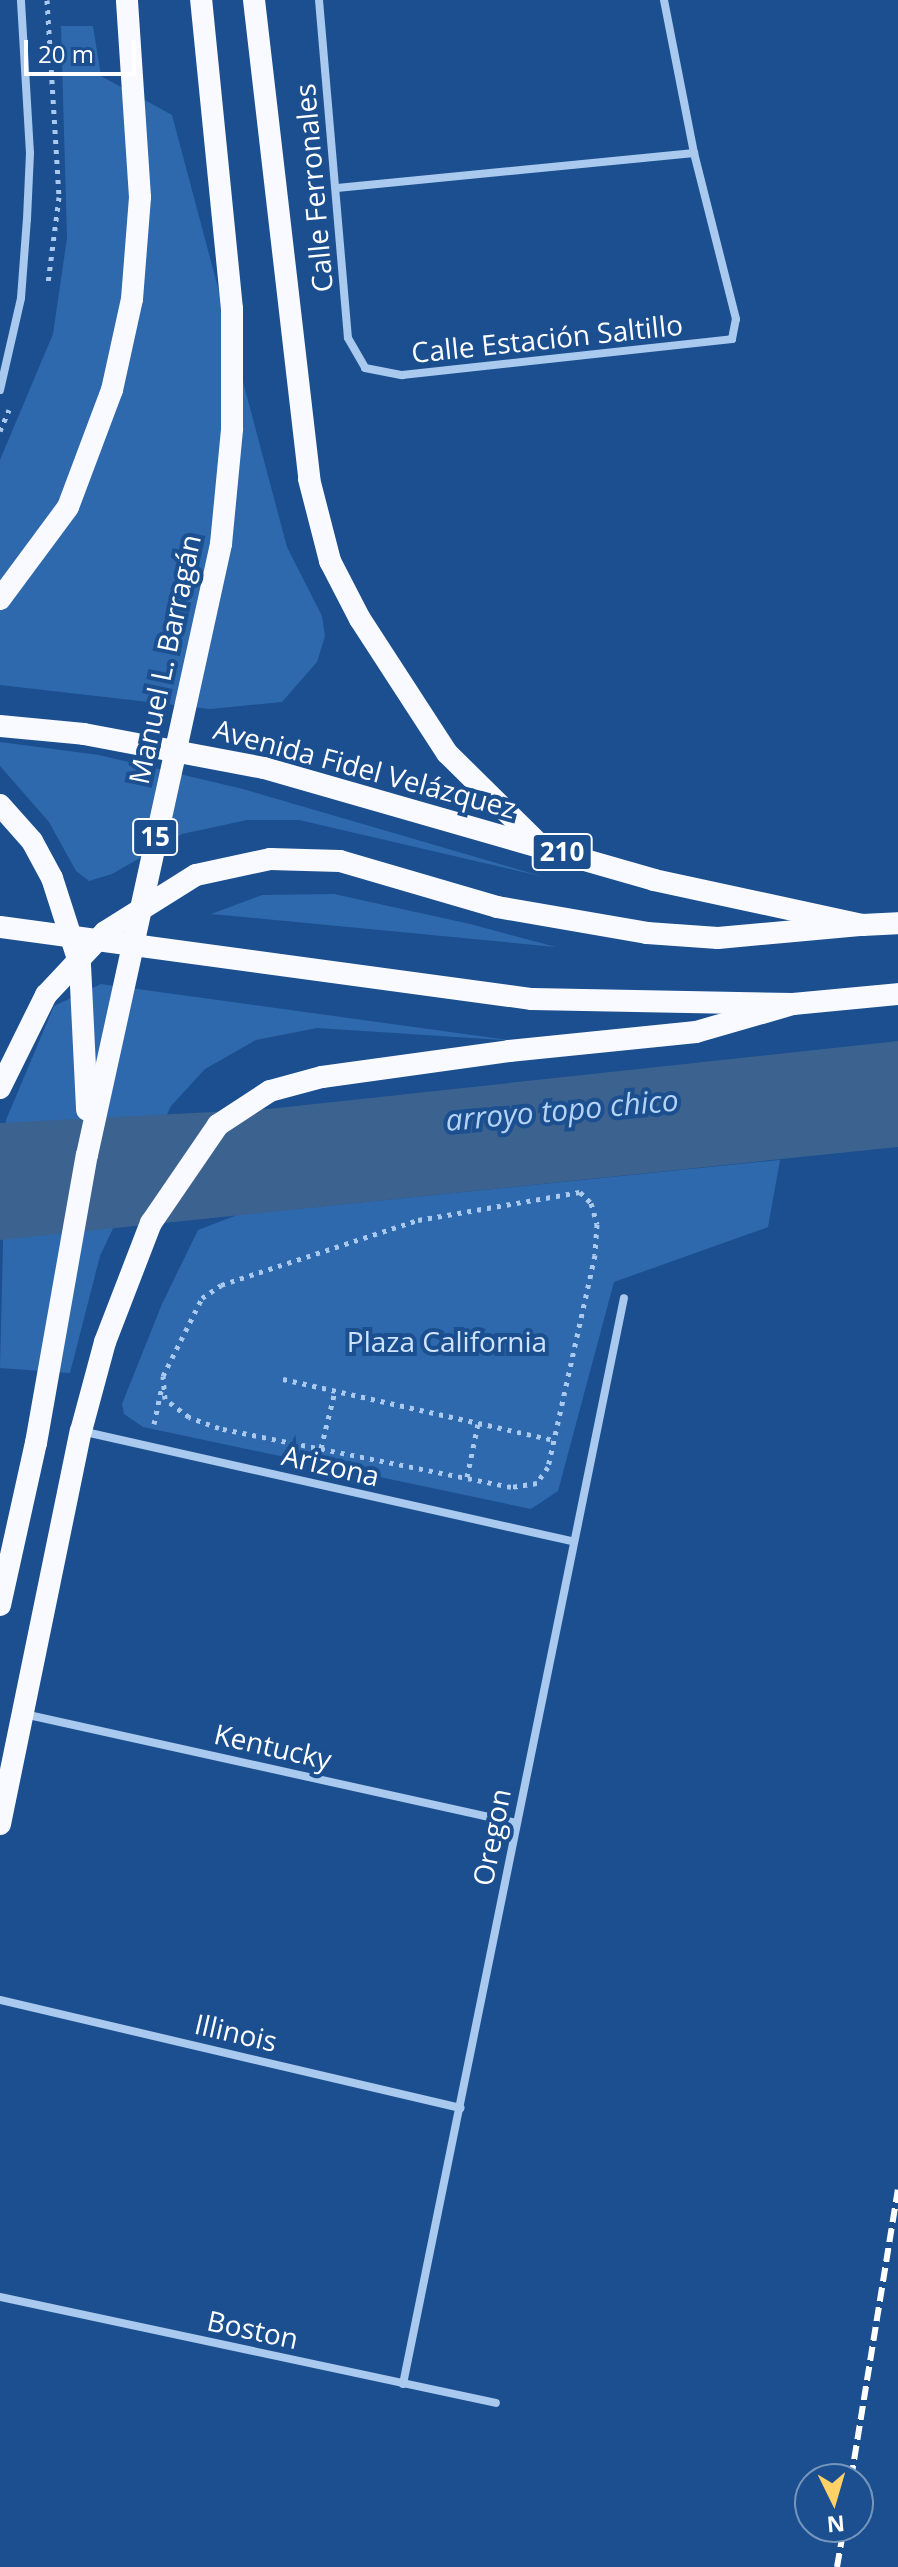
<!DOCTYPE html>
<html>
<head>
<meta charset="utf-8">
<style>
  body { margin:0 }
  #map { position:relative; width:898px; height:2567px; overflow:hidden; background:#1b4f8f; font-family:"Open Sans",sans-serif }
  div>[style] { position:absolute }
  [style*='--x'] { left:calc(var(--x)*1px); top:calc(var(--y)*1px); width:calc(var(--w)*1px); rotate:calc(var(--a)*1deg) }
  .green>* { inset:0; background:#2e69ad }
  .water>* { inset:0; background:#3c6290 }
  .path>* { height:5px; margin-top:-2.5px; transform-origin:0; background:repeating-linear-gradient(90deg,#a9c9ee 0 4px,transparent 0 10px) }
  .minor>* { height:8px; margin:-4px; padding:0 4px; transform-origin:4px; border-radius:4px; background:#a9c9ee }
  .trunk>* { height:22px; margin:-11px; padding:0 11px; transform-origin:11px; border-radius:11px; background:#f8faff }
  .rail>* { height:6px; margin-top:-3px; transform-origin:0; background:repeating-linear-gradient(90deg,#fff 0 14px,transparent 0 20px) }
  span { translate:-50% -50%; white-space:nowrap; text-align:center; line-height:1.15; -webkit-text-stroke:8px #1b4f8f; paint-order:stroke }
  .shield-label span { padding:2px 6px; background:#1b4f8f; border:2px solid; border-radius:6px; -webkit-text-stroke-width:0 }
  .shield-label { font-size:26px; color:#fff; font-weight:700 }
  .street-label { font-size:28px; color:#fff }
  .park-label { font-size:28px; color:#cfe3fa }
  .water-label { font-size:30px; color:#b5d3f5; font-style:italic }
  .north { position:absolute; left:794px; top:2463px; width:80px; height:80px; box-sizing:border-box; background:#1b4f8f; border:2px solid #7695bc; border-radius:50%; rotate:175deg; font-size:22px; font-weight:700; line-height:32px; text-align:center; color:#fff }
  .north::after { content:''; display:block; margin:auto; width:28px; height:36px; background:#ffd166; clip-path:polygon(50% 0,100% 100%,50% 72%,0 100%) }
  .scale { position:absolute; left:24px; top:40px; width:112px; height:36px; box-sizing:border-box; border:4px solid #fff; border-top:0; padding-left:10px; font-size:24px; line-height:28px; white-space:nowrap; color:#fff; -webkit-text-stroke:6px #1b4f8f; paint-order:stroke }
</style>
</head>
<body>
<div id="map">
  <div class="green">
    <div style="clip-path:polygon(61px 26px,93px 26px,101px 76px,172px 115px,287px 547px,322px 616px,325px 636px,317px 662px,282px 702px,210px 709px,0 685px,0 460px,53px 334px,67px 238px)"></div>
    <div style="clip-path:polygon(0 742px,99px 755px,243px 789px,544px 877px,299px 820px,247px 820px,182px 834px,112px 874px,89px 881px,76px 871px,49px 822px,0 766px)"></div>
    <div style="clip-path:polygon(334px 894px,470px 924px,556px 947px,211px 914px,262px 895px)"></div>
    <div style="clip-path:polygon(101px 984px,516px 1041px,317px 1028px,256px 1040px,205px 1069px,171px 1106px,100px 1256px,70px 1373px,0 1368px,6px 1120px,54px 1006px)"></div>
    <div style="clip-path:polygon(780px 1160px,768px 1227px,614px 1282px,558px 1491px,531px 1509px,143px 1427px,124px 1414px,122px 1404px,162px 1304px,198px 1230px,237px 1215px)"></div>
  </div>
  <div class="water">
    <div style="clip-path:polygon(898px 1041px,898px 1147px,0 1240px,0 1123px,268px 1109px)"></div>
  </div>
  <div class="path">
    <div style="--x:47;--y:0;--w:197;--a:86.5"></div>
    <div style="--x:59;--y:197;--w:87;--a:97.3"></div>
    <div style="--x:0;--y:431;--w:23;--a:-67"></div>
    <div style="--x:580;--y:1192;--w:16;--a:45"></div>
    <div style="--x:591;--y:1203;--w:22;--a:74"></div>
    <div style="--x:597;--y:1224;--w:31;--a:94"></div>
    <div style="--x:595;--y:1255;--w:217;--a:102.5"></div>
    <div style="--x:548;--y:1467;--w:19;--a:125"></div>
    <div style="--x:537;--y:1483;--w:26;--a:171"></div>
    <div style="--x:511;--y:1487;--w:298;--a:-168.6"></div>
    <div style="--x:219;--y:1428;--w:32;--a:-160"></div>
    <div style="--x:189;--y:1417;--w:30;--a:-143"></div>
    <div style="--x:165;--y:1399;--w:23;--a:-95"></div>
    <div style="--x:163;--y:1376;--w:87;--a:-63.4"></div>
    <div style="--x:202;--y:1298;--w:23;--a:-34"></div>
    <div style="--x:221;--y:1285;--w:207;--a:-18.3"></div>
    <div style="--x:418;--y:1220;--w:164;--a:-9.8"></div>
    <div style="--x:283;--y:1379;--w:278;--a:12.7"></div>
    <div style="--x:154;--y:1424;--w:38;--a:-78"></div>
    <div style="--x:321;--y:1448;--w:59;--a:-76.2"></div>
    <div style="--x:467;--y:1477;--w:54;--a:-78.3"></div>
  </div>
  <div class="minor">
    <div style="--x:319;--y:0;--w:339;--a:85.1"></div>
    <div style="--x:348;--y:338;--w:34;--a:60"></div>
    <div style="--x:365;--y:368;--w:38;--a:11"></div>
    <div style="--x:402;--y:375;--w:332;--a:-6.2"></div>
    <div style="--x:732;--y:339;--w:20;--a:-79"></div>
    <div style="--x:736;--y:319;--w:171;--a:-104.2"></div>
    <div style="--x:694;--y:153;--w:156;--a:-101.1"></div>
    <div style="--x:337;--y:188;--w:359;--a:-5.6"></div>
    <div style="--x:0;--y:390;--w:94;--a:-77.1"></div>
    <div style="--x:21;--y:298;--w:79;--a:-85.7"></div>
    <div style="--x:27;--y:219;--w:66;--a:-87.4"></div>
    <div style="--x:30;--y:153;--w:153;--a:-93.4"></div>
    <div style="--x:81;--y:1431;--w:502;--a:12.65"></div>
    <div style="--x:24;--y:1714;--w:504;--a:12.49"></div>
    <div style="--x:0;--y:2000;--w:473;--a:13.2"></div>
    <div style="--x:0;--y:2297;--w:507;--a:12.06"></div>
    <div style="--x:403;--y:2384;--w:1108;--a:-78.5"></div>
  </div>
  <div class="trunk">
    <div style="--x:254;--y:0;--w:482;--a:83.4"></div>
    <div style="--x:309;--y:479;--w:85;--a:75.6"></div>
    <div style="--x:330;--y:561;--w:65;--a:62.7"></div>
    <div style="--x:360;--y:619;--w:160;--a:57"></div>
    <div style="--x:447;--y:753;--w:131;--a:44.7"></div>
    <div style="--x:0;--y:599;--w:114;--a:-53.5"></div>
    <div style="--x:68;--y:507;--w:125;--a:-69.4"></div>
    <div style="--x:112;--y:390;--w:93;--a:-77.6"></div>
    <div style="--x:132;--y:299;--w:102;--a:-85.5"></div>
    <div style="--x:140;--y:197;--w:197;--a:-93.8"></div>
    <div style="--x:0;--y:726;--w:84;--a:5.4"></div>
    <div style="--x:84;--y:734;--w:183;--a:10.7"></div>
    <div style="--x:264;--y:768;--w:406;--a:16"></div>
    <div style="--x:654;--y:880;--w:213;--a:12.2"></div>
    <div style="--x:862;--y:925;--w:36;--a:-3"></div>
    <div style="--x:0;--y:805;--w:48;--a:48.4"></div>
    <div style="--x:32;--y:841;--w:42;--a:61.6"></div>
    <div style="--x:52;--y:878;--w:91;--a:72.2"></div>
    <div style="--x:80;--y:965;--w:145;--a:87.2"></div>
    <div style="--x:0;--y:927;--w:537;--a:7.71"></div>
    <div style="--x:532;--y:999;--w:261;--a:1.1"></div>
    <div style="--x:793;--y:1004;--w:105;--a:-5.4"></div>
    <div style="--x:0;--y:1088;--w:104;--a:-63.7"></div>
    <div style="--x:46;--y:995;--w:86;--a:-46.9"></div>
    <div style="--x:105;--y:932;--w:107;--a:-32.1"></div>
    <div style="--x:196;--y:875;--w:76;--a:-12.2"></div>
    <div style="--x:270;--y:859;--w:70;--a:1.6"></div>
    <div style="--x:340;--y:861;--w:164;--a:16.3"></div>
    <div style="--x:497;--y:907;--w:152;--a:9.8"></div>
    <div style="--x:647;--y:933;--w:71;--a:4"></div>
    <div style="--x:718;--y:938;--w:145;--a:-5.2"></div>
    <div style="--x:0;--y:1605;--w:166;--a:-77.5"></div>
    <div style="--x:36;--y:1443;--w:292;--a:-80"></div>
    <div style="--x:87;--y:1155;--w:626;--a:-77.63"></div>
    <div style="--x:221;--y:544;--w:116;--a:-84.5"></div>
    <div style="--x:232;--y:429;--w:120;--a:-90"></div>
    <div style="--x:232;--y:309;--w:311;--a:-95.7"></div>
    <div style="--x:0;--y:1824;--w:401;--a:-78.4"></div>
    <div style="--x:81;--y:1431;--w:92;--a:-74.9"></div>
    <div style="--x:105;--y:1342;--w:128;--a:-68.9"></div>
    <div style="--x:151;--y:1223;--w:119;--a:-55.6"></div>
    <div style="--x:218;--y:1125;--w:62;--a:-33.2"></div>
    <div style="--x:270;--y:1091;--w:54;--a:-15.1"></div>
    <div style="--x:322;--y:1077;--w:189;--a:-7.9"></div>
    <div style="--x:509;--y:1051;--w:188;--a:-5.8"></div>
    <div style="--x:696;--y:1032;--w:101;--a:-16.1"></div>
  </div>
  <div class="rail">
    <div style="--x:851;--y:2479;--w:293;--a:-80.8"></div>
    <div style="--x:837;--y:2567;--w:41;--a:-80.1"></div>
  </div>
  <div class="shield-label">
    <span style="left:155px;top:837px">15</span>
    <span style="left:562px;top:852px">210</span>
  </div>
  <div class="street-label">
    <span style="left:313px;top:188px;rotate:-95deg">Calle Ferronales</span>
    <span style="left:547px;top:338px;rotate:-6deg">Calle Estación Saltillo</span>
    <span style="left:164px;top:659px;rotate:-78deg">Manuel L. Barragán</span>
    <span style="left:365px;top:768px;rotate:15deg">Avenida Fidel Velázquez</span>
    <span style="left:331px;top:1465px;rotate:13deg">Arizona</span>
    <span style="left:273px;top:1746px;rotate:13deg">Kentucky</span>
    <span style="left:491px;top:1837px;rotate:-79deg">Oregon</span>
    <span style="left:236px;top:2032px;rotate:13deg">Illinois</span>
    <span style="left:253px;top:2329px;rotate:12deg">Boston</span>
  </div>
  <div class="park-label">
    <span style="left:447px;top:1341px">Plaza California</span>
  </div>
  <div class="water-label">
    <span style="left:562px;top:1110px;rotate:-5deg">arroyo topo chico</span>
  </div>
  <div class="north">N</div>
  <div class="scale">20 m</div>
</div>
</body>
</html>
